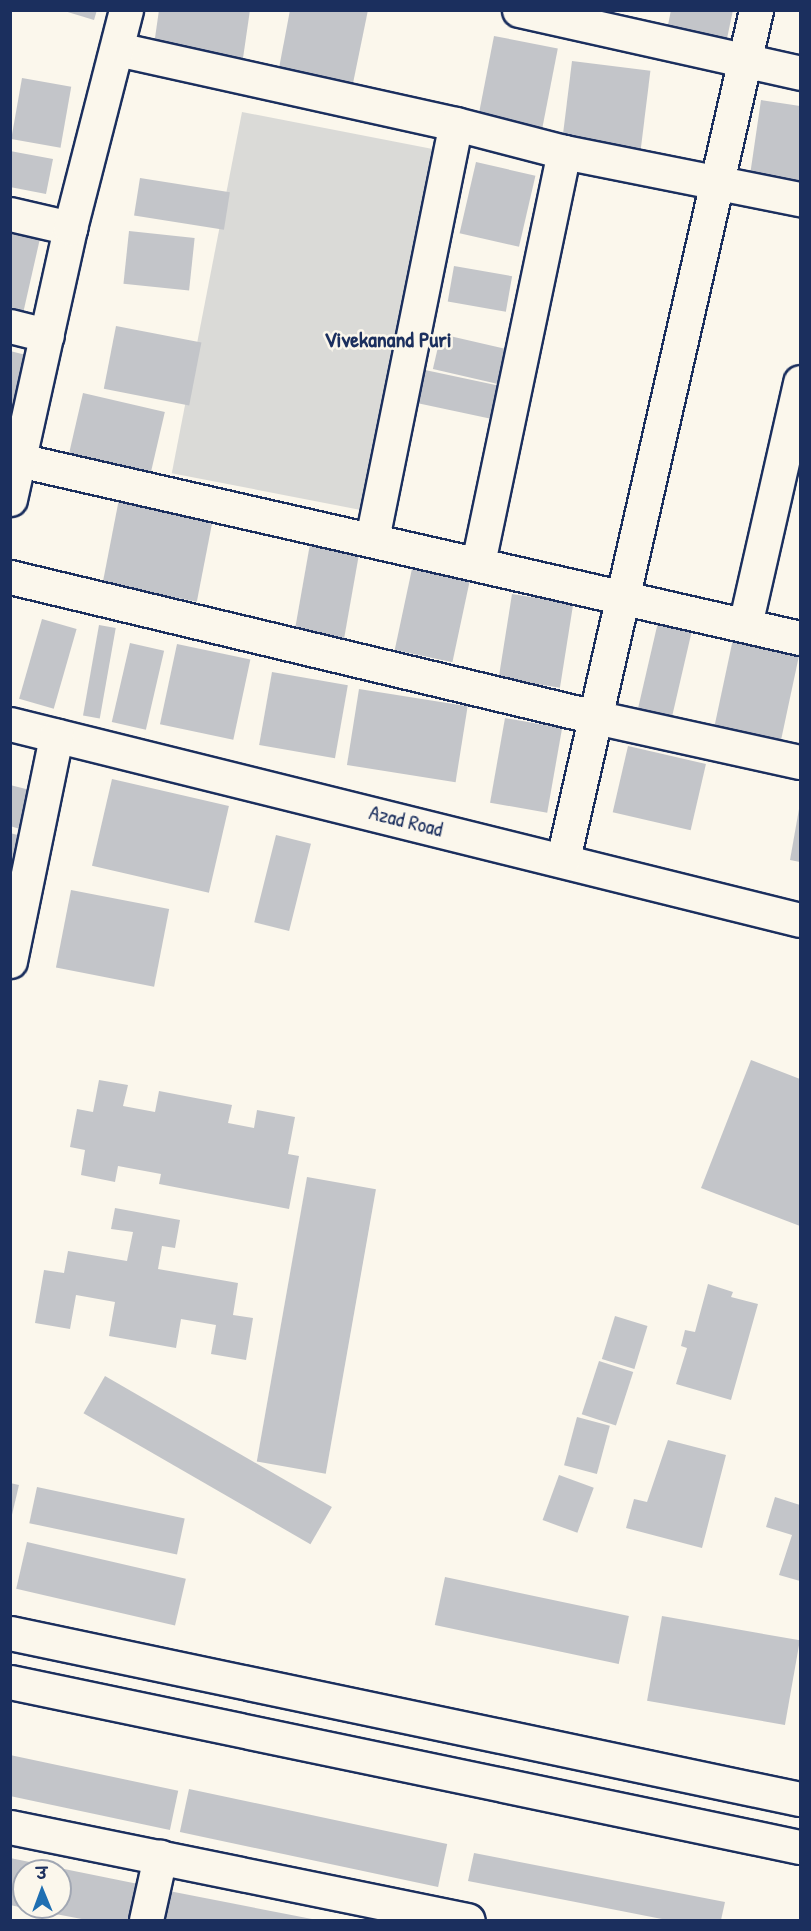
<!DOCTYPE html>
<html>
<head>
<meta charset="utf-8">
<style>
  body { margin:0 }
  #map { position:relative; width:811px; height:1931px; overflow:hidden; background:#fbf7ec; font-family:"Patrick Hand","Playpen Sans Deva",sans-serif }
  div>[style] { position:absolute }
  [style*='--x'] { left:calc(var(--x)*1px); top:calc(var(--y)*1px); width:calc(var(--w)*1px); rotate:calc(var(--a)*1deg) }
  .green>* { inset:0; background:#dadad7; transform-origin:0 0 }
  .building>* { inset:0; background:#c3c5c9; transform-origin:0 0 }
  .roads { filter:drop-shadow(2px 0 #1b2f5e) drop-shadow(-2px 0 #1b2f5e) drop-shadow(0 2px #1b2f5e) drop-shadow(0 -2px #1b2f5e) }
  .minor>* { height:33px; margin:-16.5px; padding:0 16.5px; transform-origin:16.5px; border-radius:16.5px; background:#fbf7ec }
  span { translate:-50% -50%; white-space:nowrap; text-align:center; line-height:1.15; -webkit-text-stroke:5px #fbf7ec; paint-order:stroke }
  .street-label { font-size:21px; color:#1b2f5e }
  .neighbourhood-label { font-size:22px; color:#1b2f5e; font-weight:700 }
  .frame { position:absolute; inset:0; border:12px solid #1b2f5e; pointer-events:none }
  .north { position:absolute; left:12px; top:1859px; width:60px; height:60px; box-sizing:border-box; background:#fbf7ec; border:2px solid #a1a7b3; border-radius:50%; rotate:359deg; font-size:16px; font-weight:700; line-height:24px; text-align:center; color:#1b2f5e }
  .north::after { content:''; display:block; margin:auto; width:21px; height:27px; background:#1f6fb2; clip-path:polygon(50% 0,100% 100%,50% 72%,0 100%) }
</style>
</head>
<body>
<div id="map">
  <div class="green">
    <div style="left:242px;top:112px;width:206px;height:368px;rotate:11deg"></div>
  </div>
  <div class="building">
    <div style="clip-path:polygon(61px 10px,97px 10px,94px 20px)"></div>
    <div style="clip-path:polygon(159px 10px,250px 10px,242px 65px,153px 52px)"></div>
    <div style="clip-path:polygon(290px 10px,368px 10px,351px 93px,277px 79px)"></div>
    <div style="clip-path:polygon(671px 10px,733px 10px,725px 48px,666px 35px)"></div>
    <div style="left:494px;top:36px;width:65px;height:84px;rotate:11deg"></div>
    <div style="left:572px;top:61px;width:79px;height:79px;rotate:7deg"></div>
    <div style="left:22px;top:78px;width:50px;height:62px;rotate:10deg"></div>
    <div style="clip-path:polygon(761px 100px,800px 106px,800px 190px,749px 182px)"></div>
    <div style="clip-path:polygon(10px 151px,53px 159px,46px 194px,10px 187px)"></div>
    <div style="left:476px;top:162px;width:61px;height:73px;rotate:13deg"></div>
    <div style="left:140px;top:178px;width:91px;height:38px;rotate:9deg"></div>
    <div style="clip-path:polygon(10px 228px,41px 234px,22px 318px,10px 316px)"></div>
    <div style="left:129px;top:231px;width:66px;height:53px;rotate:6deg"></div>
    <div style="left:454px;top:266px;width:59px;height:36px;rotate:10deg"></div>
    <div style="left:116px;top:326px;width:87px;height:64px;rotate:11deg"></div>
    <div style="left:441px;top:334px;width:69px;height:36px;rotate:13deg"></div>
    <div style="clip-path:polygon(10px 351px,34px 357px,10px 442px)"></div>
    <div style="left:411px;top:367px;width:90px;height:34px;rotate:12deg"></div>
    <div style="left:83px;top:393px;width:84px;height:72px;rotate:13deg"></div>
    <div style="left:119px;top:499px;width:96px;height:86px;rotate:11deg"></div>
    <div style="left:310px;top:544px;width:50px;height:90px;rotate:10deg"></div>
    <div style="left:413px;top:564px;width:59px;height:88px;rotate:12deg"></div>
    <div style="left:512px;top:594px;width:62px;height:85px;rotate:9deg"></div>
    <div style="left:42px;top:619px;width:36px;height:83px;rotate:16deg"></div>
    <div style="left:658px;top:622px;width:35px;height:89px;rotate:13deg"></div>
    <div style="left:99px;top:625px;width:17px;height:92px;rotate:10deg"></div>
    <div style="left:733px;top:639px;width:68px;height:95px;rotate:12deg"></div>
    <div style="left:130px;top:643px;width:35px;height:81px;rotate:13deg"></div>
    <div style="left:177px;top:644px;width:75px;height:82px;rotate:12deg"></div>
    <div style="left:272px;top:672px;width:77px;height:74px;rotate:10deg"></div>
    <div style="left:359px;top:689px;width:110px;height:77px;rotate:9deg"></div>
    <div style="left:505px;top:718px;width:58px;height:86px;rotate:10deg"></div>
    <div style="left:628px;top:746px;width:80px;height:68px;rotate:13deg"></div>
    <div style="left:112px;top:779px;width:120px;height:89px;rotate:13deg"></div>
    <div style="clip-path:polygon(10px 785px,30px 790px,20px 829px,10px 826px)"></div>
    <div style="clip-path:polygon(799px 809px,800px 809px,800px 862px,790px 860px)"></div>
    <div style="clip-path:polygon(10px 833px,29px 838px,10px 885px)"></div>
    <div style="left:276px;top:835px;width:36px;height:90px;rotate:14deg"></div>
    <div style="left:71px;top:890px;width:100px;height:79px;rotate:11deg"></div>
    <div style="clip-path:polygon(751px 1060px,800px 1079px,800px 1226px,701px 1188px)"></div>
    <div style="clip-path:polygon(99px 1080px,128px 1085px,123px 1106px,155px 1112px,159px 1091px,232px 1105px,228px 1123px,254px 1128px,257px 1110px,295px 1117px,288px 1154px,299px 1156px,289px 1209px,159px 1184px,161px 1174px,118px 1166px,115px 1182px,81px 1175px,85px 1150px,70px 1147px,77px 1109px,93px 1112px)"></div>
    <div style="left:307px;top:1177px;width:70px;height:289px;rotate:10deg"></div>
    <div style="clip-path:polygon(115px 1208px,180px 1220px,175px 1248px,162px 1246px,158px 1269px,238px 1283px,233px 1315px,253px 1318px,246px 1360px,211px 1354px,216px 1325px,181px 1319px,176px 1348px,109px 1336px,115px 1302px,76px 1295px,70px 1329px,35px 1323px,44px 1270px,64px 1273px,68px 1251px,127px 1261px,133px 1232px,111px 1229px)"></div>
    <div style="clip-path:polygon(708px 1284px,733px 1292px,731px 1297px,758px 1304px,731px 1400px,676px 1384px,687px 1348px,681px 1346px,685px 1330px,695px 1332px)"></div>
    <div style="left:615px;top:1316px;width:34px;height:45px;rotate:17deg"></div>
    <div style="left:599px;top:1361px;width:36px;height:56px;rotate:18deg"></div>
    <div style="left:105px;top:1376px;width:262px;height:43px;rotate:30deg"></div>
    <div style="left:577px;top:1417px;width:34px;height:50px;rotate:15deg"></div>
    <div style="clip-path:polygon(668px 1440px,726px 1455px,702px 1548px,626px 1528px,634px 1499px,647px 1502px)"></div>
    <div style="left:559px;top:1475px;width:37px;height:48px;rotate:20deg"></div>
    <div style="clip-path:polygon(10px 1483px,19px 1485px,11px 1519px,10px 1519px)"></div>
    <div style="left:37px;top:1487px;width:151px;height:37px;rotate:12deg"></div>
    <div style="clip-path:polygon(775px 1497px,800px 1505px,800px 1581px,779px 1575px,792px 1535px,766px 1527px)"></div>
    <div style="left:27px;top:1542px;width:163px;height:48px;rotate:13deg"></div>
    <div style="left:445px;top:1577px;width:188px;height:49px;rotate:12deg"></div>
    <div style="left:662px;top:1616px;width:140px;height:86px;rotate:10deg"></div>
    <div style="left:10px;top:1755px;width:172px;height:40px;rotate:12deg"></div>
    <div style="left:189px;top:1789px;width:264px;height:44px;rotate:12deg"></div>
    <div style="clip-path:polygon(474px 1853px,725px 1902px,721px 1920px,667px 1920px,468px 1881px)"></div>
    <div style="clip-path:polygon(10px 1858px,148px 1886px,142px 1920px,87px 1920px,24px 1908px,60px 1907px,60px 1871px,24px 1871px,24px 1908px,10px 1905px)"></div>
    <div style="clip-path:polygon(169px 1891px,312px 1919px,312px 1920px,163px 1920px)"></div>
  </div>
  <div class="roads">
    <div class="minor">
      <div style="--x:519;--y:10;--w:288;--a:12.6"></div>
      <div style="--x:117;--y:49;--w:347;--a:12.5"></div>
      <div style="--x:456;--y:124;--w:112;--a:14.5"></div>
      <div style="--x:564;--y:152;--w:241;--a:11.3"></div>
      <div style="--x:10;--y:214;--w:62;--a:13.1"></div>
      <div style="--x:10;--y:326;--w:38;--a:14"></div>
      <div style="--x:10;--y:458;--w:810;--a:12.84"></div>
      <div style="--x:10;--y:499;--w:278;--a:-77.5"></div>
      <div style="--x:70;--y:228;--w:225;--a:-75.6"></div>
      <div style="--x:372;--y:539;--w:423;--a:-78.6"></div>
      <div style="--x:478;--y:563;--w:420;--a:-78.2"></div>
      <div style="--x:10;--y:577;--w:602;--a:13.46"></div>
      <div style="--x:595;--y:717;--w:210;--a:12.4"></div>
      <div style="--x:745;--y:625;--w:249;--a:-77.2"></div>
      <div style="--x:10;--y:724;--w:814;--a:13.93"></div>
      <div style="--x:563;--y:859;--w:871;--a:-77.19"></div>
      <div style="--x:10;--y:961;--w:230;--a:-78.4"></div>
      <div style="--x:10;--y:1633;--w:807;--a:11.87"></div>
      <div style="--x:10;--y:1682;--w:807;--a:11.8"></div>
      <div style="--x:10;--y:1827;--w:467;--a:11.5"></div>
      <div style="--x:146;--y:1920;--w:65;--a:-77.5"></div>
    </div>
  </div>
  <div class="street-label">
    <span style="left:406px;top:821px;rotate:14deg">Azad Road</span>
  </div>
  <div class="neighbourhood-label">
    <span style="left:388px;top:340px">Vivekanand Puri</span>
  </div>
  <div class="frame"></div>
  <div class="north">उ</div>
</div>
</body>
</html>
